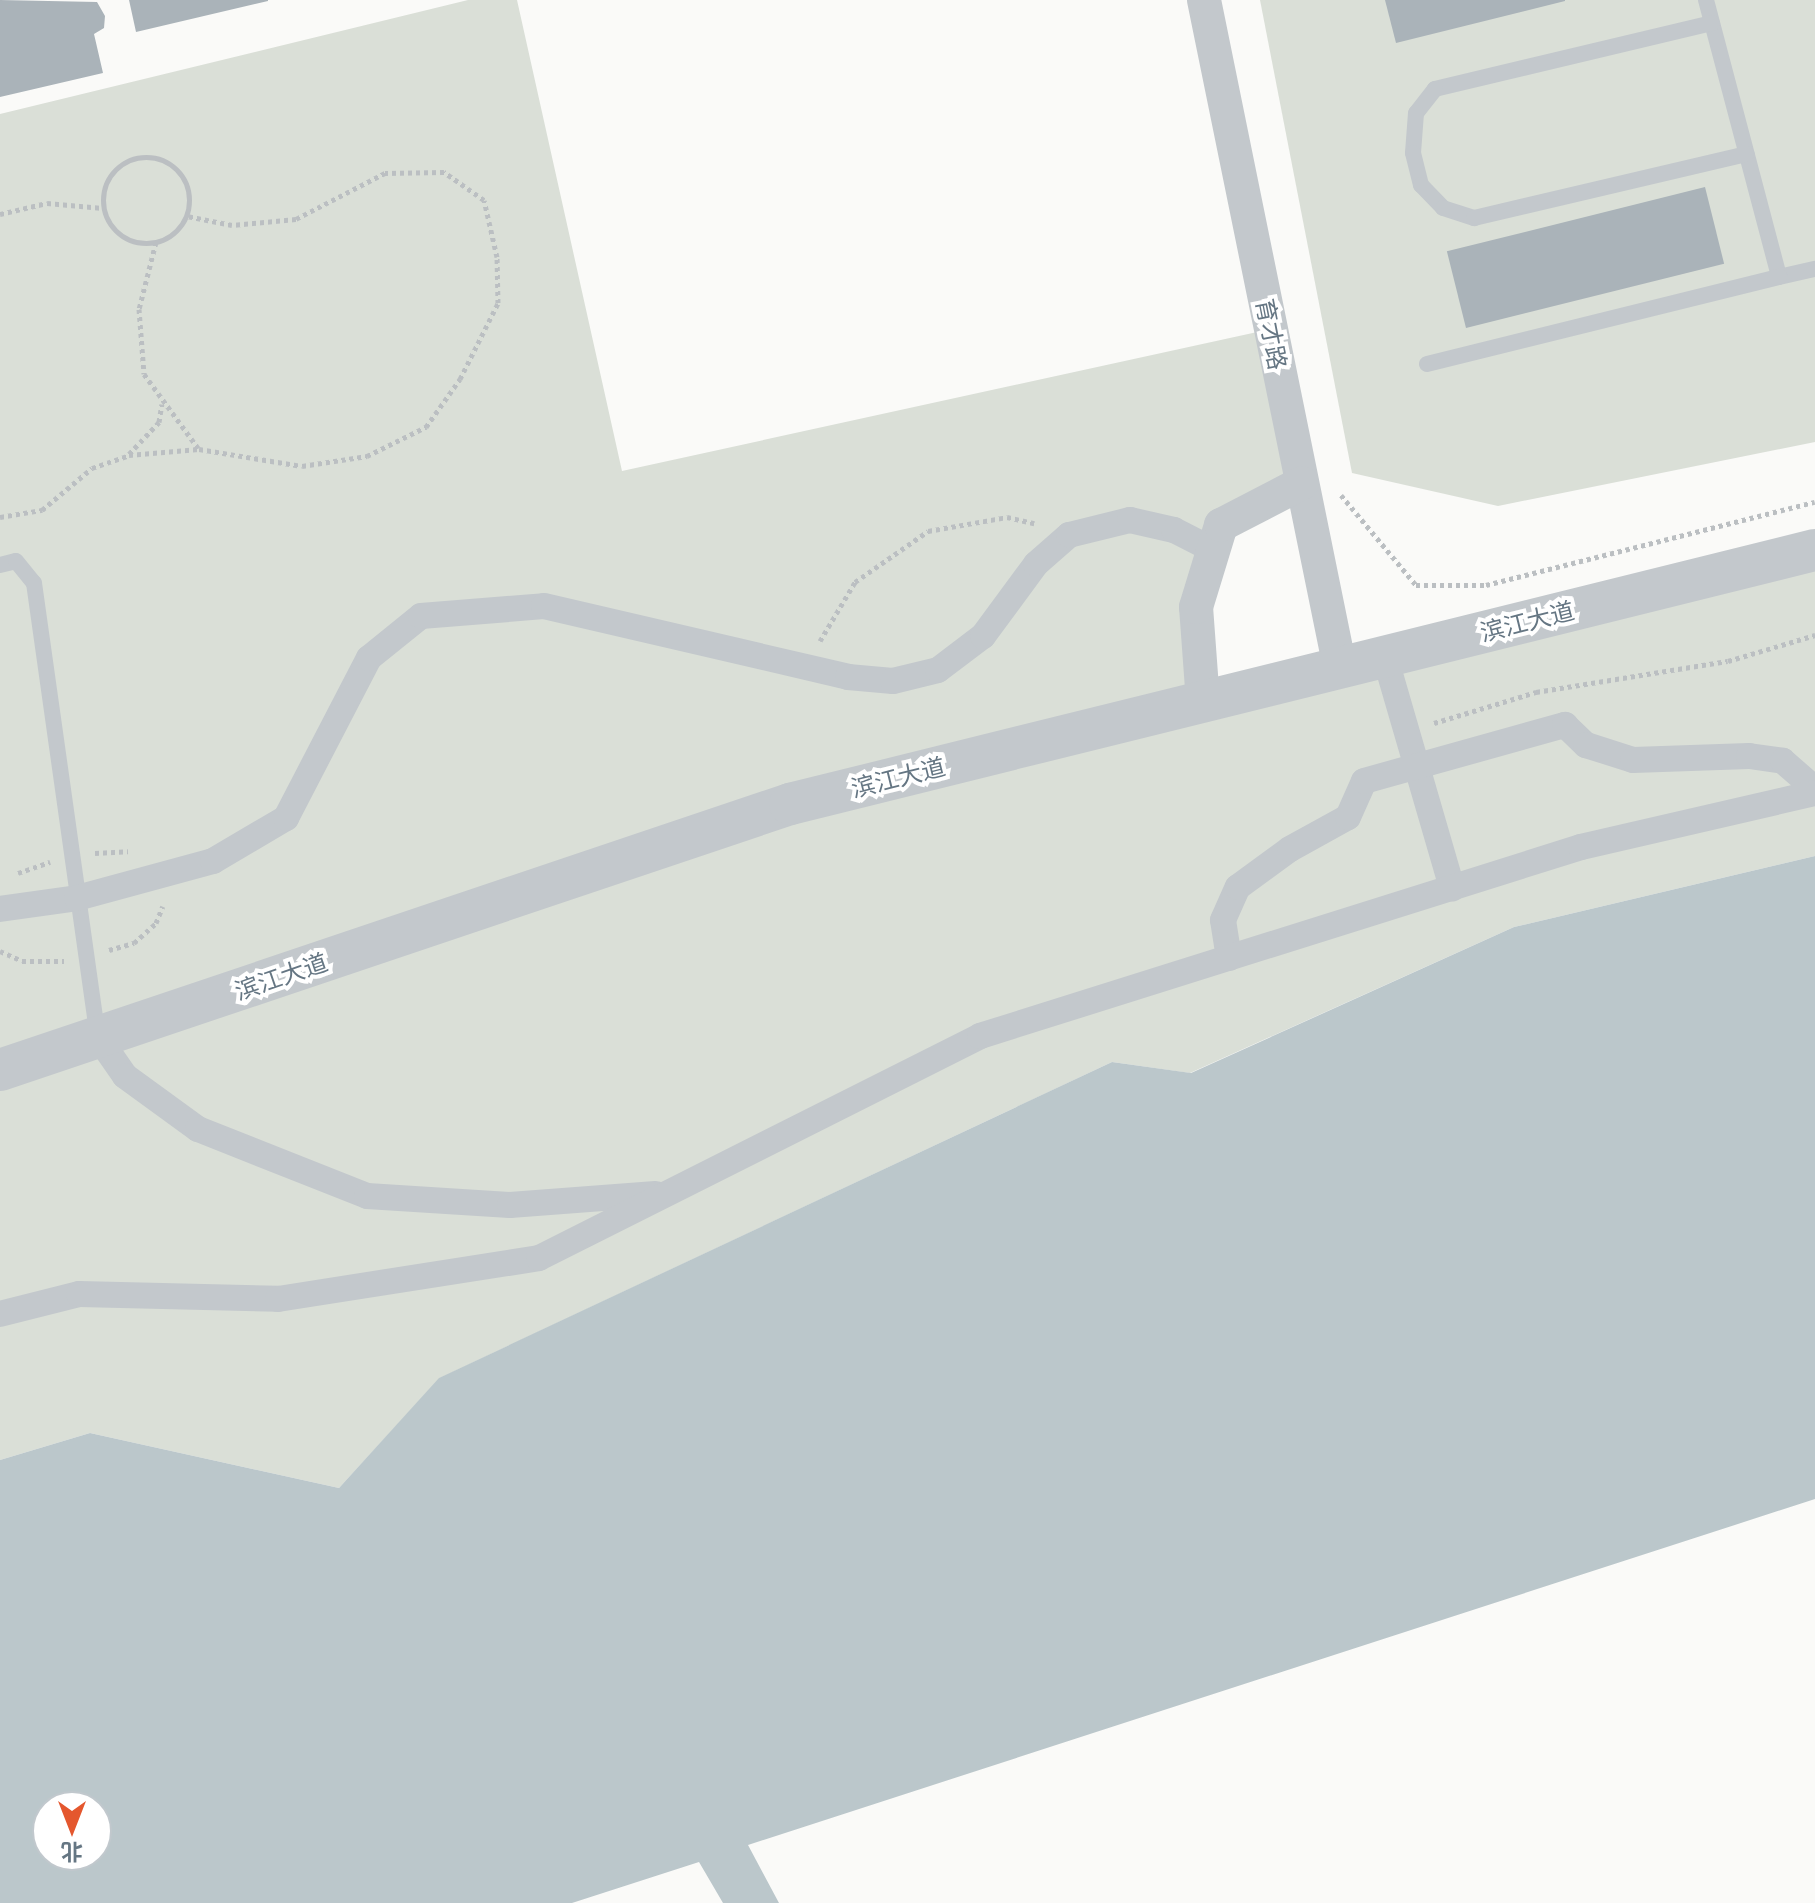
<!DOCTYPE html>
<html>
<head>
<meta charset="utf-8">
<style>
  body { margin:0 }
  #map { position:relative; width:1815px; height:1903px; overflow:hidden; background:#fafaf8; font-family:"Open Sans","Noto Sans SC",sans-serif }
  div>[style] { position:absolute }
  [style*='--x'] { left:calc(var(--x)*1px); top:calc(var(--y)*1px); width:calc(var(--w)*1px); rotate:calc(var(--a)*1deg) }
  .green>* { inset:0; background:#dadfd7 }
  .water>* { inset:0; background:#bbc7cb }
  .building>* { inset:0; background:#aab3b9; transform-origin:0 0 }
  .path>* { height:5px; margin-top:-2.5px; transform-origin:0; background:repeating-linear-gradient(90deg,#bbbfc2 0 4px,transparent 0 8px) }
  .path>.ring { margin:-2.5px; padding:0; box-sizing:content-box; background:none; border:5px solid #bbbfc2; border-radius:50% }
  .service>* { height:16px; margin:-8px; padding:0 8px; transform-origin:8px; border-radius:8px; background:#c3c8cc }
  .pedestrian>* { height:26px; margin:-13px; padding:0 13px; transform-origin:13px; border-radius:13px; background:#c3c8cc }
  .minor>* { height:34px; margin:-17px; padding:0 17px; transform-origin:17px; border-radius:17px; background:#c3c8cc }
  .tertiary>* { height:42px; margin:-21px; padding:0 21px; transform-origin:21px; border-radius:21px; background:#c3c8cc }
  span { translate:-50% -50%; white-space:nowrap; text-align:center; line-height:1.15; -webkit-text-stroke:8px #fff; paint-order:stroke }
  .street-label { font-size:24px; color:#657683 }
  .north { position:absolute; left:32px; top:1791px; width:80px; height:80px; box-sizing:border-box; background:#fff; border:2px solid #c1c8cd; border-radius:50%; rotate:180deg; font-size:22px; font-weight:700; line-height:32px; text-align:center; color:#657683 }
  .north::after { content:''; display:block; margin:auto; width:28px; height:36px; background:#e4572e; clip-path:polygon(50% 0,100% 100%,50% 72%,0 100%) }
</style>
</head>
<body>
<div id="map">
  <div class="green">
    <div style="clip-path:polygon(468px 0,517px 0,622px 471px,1271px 329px,1302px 483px,1221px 525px,1203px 701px,1815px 539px,1815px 856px,1514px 927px,1190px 1073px,1112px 1062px,440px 1378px,339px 1488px,90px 1433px,0 1460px,0 114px)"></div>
    <div style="clip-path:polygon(1260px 0,1815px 0,1815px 442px,1498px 506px,1352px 473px)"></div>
  </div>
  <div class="water">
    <div style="clip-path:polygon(evenodd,1815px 856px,1815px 1499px,748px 1845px,779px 1903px,723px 1903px,699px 1862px,572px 1903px,0 1903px,0 1460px,90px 1433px,339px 1488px,439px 1378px,1112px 1062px,1191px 1073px,1514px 927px,1815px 856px,96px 1807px,96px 1855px,48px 1855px,48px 1807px,96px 1807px)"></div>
  </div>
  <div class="building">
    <div style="clip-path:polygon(0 0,97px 2px,105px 16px,104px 28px,94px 34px,103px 73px,0 97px)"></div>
    <div style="clip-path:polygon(129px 0,268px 0,268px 1px,136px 32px)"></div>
    <div style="clip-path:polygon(1385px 0,1565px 0,1565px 1px,1396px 43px)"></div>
    <div style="left:1705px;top:187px;width:79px;height:266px;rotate:76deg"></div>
  </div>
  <div class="path">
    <div class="ring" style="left:103px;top:157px;width:81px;height:81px"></div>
    <div style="--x:0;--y:214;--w:48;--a:-13.2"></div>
    <div style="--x:47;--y:203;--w:56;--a:5.1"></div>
    <div style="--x:156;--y:242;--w:69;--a:104.2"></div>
    <div style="--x:139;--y:309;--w:65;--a:85.6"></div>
    <div style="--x:144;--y:374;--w:92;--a:53.9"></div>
    <div style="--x:129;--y:454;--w:44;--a:-46.8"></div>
    <div style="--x:159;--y:422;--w:18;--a:-81"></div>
    <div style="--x:1341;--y:495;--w:117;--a:50.2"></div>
    <div style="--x:1416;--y:585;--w:70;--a:0"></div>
    <div style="--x:1486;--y:585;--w:339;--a:-14.2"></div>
    <div style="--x:0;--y:517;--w:43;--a:-9.5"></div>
    <div style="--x:42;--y:510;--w:65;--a:-40"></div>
    <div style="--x:92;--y:468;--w:39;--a:-19"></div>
    <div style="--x:129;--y:455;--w:70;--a:-4.9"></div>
    <div style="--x:199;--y:449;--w:104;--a:9.4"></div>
    <div style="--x:302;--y:466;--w:66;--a:-8.7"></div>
    <div style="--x:367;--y:456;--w:66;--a:-26.2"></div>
    <div style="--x:426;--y:427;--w:59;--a:-54.7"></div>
    <div style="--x:460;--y:379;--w:85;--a:-63.4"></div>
    <div style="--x:498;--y:303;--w:46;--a:-91.2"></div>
    <div style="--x:497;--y:257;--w:58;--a:-102.8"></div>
    <div style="--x:484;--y:200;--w:49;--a:-145"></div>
    <div style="--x:444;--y:172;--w:59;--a:179"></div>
    <div style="--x:385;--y:173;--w:100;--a:152.7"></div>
    <div style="--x:296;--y:219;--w:64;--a:174.6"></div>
    <div style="--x:232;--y:225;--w:46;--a:-168.7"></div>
    <div style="--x:820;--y:641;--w:69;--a:-59.3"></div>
    <div style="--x:855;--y:582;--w:89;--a:-34.9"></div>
    <div style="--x:928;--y:531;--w:80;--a:-10"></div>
    <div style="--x:1007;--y:517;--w:28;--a:13"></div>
    <div style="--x:1434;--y:723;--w:107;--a:-16.9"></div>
    <div style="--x:1536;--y:692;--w:194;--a:-9.2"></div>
    <div style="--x:1728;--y:661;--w:91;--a:-16.6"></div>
    <div style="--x:95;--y:853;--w:33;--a:-3"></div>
    <div style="--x:18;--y:873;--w:34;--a:-19"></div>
    <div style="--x:109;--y:950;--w:26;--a:-16"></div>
    <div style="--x:134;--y:943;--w:30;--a:-42"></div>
    <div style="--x:156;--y:923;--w:18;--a:-68"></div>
    <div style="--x:0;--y:951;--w:24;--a:24"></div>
    <div style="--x:22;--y:961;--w:42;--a:0"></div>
  </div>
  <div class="service">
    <div style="--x:1706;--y:0;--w:286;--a:75.2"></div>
    <div style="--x:1779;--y:277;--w:37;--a:-13"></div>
    <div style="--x:1712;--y:23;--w:285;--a:166.6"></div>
    <div style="--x:1435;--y:89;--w:31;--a:128"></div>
    <div style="--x:1416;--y:113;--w:40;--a:94.3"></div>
    <div style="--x:1413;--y:153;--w:33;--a:76"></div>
    <div style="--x:1421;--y:185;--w:32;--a:46"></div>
    <div style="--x:1443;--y:208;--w:33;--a:18"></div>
    <div style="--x:1474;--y:218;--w:280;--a:-13.2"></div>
    <div style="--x:1427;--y:364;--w:363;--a:-13.9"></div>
    <div style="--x:0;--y:565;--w:16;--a:-14"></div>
    <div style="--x:16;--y:561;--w:28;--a:51"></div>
    <div style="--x:34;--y:583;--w:457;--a:82"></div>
  </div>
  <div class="pedestrian">
    <div style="--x:1385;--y:657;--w:241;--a:73.8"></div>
    <div style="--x:0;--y:909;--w:78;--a:-8.1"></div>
    <div style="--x:77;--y:898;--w:141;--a:-15.2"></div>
    <div style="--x:213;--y:861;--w:85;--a:-30.5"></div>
    <div style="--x:286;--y:818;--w:180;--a:-62.6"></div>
    <div style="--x:369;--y:658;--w:67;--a:-38.9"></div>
    <div style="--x:421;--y:616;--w:123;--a:-4.6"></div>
    <div style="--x:544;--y:606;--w:312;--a:13.1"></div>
    <div style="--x:848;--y:677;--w:45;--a:5.1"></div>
    <div style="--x:893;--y:681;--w:46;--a:-13.7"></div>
    <div style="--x:938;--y:670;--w:56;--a:-37.1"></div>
    <div style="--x:983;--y:636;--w:89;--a:-53.6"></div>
    <div style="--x:1036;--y:564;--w:44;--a:-41.3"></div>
    <div style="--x:1069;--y:535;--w:63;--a:-13.8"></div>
    <div style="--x:1130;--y:520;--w:45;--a:12.8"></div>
    <div style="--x:1174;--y:530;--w:44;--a:27.1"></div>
    <div style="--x:1229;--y:958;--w:38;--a:-99"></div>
    <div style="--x:1223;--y:920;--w:36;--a:-66"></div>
    <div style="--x:1238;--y:887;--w:64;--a:-36.2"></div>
    <div style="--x:1290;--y:849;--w:66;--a:-28.9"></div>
    <div style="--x:1348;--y:817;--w:39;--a:-66"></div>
    <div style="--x:1364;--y:781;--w:209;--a:-15.6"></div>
    <div style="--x:1565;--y:725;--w:29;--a:44"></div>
    <div style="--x:1586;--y:745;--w:49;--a:17.7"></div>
    <div style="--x:1633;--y:760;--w:116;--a:-2"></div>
    <div style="--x:1749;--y:756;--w:34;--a:8"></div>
    <div style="--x:1783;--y:761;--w:43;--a:41.2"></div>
    <div style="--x:98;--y:1037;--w:47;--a:55.3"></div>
    <div style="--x:125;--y:1076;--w:90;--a:36"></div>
    <div style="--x:198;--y:1129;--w:182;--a:21.6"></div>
    <div style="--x:367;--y:1196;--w:143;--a:3.6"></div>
    <div style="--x:510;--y:1205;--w:146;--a:-4.3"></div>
    <div style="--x:0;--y:1314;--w:81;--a:-14.2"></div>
    <div style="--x:79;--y:1294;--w:199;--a:1.4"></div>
    <div style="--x:278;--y:1299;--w:264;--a:-8.9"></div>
    <div style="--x:539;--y:1258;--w:494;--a:-26.7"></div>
    <div style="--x:980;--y:1036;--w:630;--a:-17.46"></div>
    <div style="--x:1581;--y:847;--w:240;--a:-13"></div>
  </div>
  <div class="minor">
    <div style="--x:1204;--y:0;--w:682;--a:78.49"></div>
    <div style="--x:1203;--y:702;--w:95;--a:-94.2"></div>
    <div style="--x:1196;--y:607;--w:86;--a:-73"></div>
    <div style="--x:1221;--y:525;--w:91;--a:-27.4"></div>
  </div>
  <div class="tertiary">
    <div style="--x:0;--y:1070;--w:834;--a:-18.61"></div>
    <div style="--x:790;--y:804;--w:1056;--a:-13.92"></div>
  </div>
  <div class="street-label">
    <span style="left:1272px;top:334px;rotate:79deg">育才路</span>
    <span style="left:1527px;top:621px;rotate:-14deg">滨江大道</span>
    <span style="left:898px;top:777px;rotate:-14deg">滨江大道</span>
    <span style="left:281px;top:976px;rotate:-19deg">滨江大道</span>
  </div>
  <div class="north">北</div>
</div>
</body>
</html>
